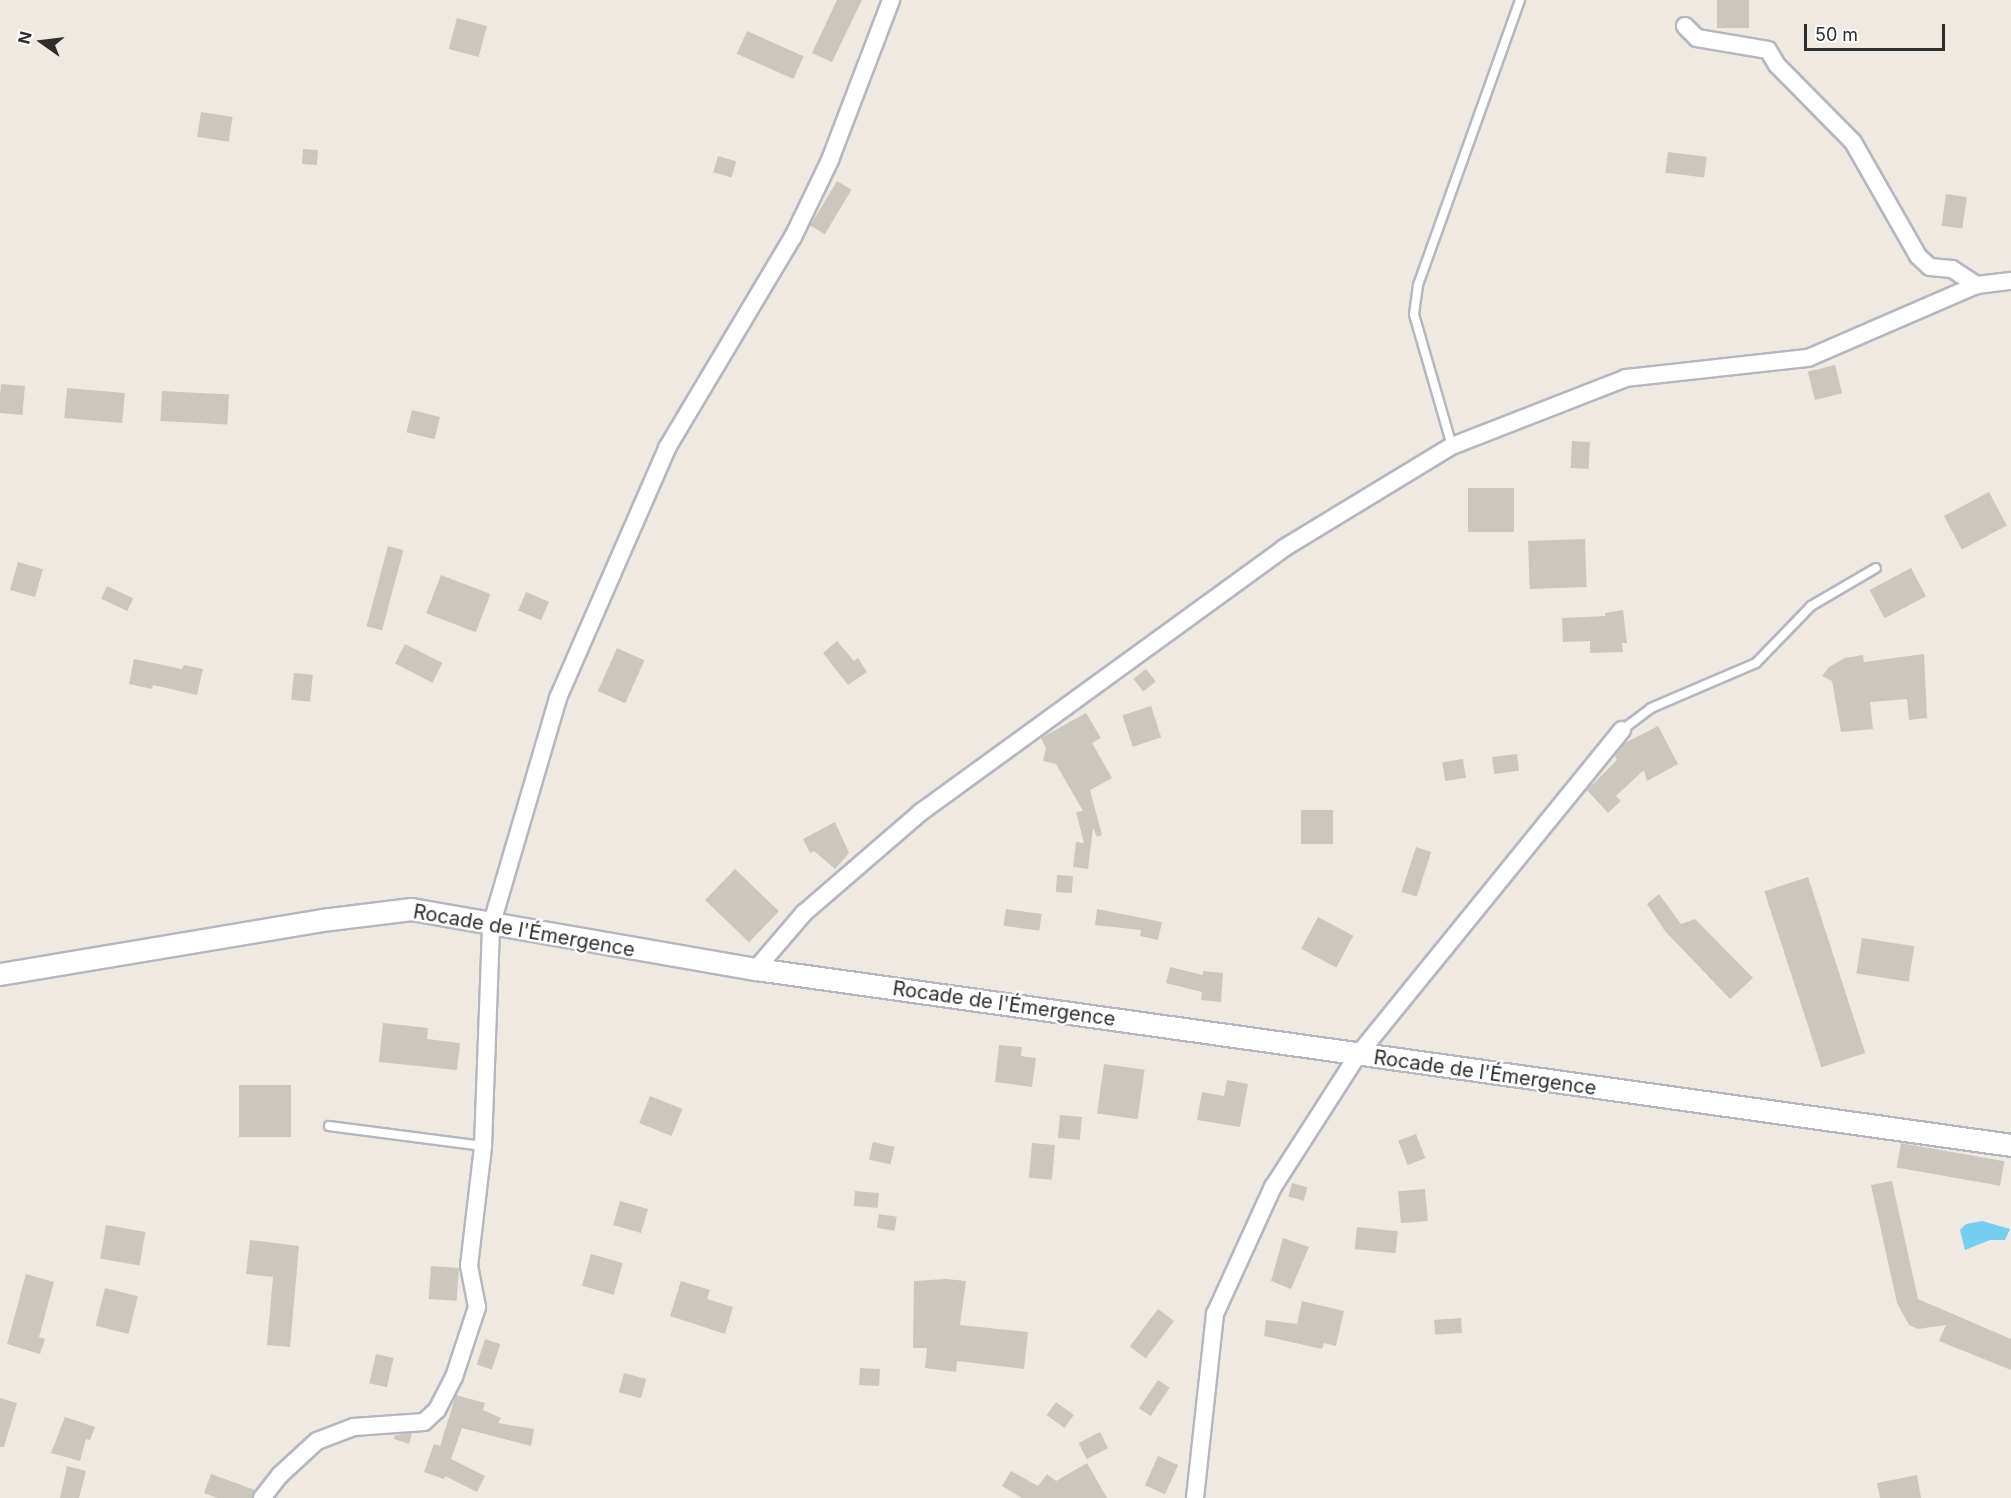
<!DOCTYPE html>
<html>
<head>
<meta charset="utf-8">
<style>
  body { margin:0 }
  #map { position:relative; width:2011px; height:1498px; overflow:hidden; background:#efe9e1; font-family:Inter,sans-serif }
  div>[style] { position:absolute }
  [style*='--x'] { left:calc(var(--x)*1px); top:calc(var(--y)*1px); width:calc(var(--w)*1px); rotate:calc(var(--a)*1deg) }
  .water>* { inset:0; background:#75cff0 }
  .building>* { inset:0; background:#cbc7bf; transform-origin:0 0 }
  .roads { filter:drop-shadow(2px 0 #b4b7c1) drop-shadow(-2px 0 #b4b7c1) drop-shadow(0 2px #b4b7c1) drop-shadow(0 -2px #b4b7c1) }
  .service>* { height:8px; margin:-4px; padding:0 4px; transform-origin:4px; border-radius:4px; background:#fff }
  .minor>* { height:16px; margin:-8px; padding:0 8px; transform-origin:8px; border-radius:8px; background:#fff }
  .tertiary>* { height:21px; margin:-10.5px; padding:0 10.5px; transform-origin:10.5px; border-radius:10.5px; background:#fff }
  span { translate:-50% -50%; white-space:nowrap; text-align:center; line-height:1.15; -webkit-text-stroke:4.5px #fff; paint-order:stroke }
  .street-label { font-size:20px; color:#2e2e2e }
  .north { position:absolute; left:12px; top:12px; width:60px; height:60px; -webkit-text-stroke:4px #fff; paint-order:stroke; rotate:284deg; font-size:16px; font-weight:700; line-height:24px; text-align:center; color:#2e2e2e }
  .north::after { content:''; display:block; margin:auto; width:21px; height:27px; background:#2e2e2e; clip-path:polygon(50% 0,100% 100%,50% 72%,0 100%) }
  .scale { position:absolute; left:1804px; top:24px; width:141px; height:27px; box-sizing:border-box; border:3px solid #2e2e2e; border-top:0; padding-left:8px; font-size:18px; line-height:21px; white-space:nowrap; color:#2e2e2e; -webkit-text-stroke:4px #fff; paint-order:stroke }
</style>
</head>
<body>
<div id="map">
  <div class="water">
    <div style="clip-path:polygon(1982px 1221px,2010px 1229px,2005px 1240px,1990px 1240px,1965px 1250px,1960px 1230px,1966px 1224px)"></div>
  </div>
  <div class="building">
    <div style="clip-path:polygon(837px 0,862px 0,832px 62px,812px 53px)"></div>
    <div style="left:1717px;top:0;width:32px;height:28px"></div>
    <div style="left:457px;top:18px;width:31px;height:32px;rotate:15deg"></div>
    <div style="left:747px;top:31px;width:62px;height:25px;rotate:24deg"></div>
    <div style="left:201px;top:112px;width:32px;height:25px;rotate:9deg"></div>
    <div style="left:303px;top:149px;width:15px;height:15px;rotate:4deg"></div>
    <div style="left:1668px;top:152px;width:39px;height:21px;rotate:7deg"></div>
    <div style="left:718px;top:156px;width:19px;height:17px;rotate:16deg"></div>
    <div style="left:837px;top:181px;width:17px;height:52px;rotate:31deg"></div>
    <div style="left:1946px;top:194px;width:21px;height:32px;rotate:8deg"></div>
    <div style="left:1835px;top:365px;width:29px;height:28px;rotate:76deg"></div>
    <div style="left:1px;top:384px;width:24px;height:29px;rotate:5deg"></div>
    <div style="left:67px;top:388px;width:58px;height:30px;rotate:5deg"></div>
    <div style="left:162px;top:391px;width:67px;height:30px;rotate:3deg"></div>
    <div style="left:412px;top:410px;width:29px;height:23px;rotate:14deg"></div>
    <div style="left:1572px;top:441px;width:18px;height:27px;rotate:3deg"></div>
    <div style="left:1468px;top:488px;width:46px;height:44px"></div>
    <div style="left:1989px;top:492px;width:38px;height:51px;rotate:62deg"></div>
    <div style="left:1585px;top:539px;width:48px;height:57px;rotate:88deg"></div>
    <div style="left:388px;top:546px;width:16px;height:83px;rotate:15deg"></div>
    <div style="left:18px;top:562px;width:26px;height:29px;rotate:16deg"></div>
    <div style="left:1911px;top:568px;width:32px;height:47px;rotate:62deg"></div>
    <div style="left:441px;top:575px;width:53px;height:41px;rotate:21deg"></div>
    <div style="left:107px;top:586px;width:29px;height:14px;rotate:25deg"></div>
    <div style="left:526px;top:592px;width:25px;height:20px;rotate:23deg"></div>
    <div style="clip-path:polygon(1623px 610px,1627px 643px,1622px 643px,1623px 652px,1590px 653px,1590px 641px,1563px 642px,1562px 618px,1605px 616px,1605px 613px)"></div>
    <div style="clip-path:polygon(837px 641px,854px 661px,858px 658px,867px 672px,848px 685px,823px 653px)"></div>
    <div style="left:405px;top:644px;width:42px;height:22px;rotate:27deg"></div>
    <div style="left:617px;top:648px;width:30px;height:47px;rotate:24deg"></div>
    <div style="clip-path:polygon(1924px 654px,1927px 718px,1909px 720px,1907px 699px,1870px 702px,1873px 729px,1841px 732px,1832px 681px,1822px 676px,1829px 667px,1845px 658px,1863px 655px,1864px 662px)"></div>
    <div style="clip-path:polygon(134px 659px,182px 669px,184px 665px,203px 669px,197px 695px,153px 685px,152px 689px,129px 684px)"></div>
    <div style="left:1146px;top:669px;width:16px;height:16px;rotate:52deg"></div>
    <div style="left:294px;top:673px;width:19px;height:27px;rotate:6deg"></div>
    <div style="left:1151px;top:706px;width:33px;height:30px;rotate:72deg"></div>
    <div style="clip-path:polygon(1086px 713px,1101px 738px,1092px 743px,1112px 778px,1090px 790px,1102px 835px,1097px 837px,1093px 828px,1088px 869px,1073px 867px,1076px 842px,1084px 843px,1076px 812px,1083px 811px,1056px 764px,1043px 761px,1046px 748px,1041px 738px)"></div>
    <div style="clip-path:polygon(1658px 726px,1678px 764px,1647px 781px,1644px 770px,1616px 796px,1621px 801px,1608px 813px,1587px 790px,1617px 760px,1615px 756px,1625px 743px)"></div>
    <div style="left:1517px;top:754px;width:17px;height:25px;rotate:83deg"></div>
    <div style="left:1463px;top:759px;width:19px;height:21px;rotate:81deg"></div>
    <div style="left:1301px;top:810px;width:32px;height:34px"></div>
    <div style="clip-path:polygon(835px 822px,849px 853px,835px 869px,814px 851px,810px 853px,803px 839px)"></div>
    <div style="left:1416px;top:847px;width:16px;height:47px;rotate:18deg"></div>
    <div style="left:735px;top:869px;width:61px;height:43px;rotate:44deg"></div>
    <div style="left:1057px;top:875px;width:16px;height:17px;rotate:4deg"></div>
    <div style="left:1808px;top:877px;width:185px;height:46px;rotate:72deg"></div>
    <div style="clip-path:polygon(1659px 894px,1681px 924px,1695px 919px,1753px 978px,1730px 999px,1665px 931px,1647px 904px)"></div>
    <div style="left:1006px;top:909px;width:36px;height:17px;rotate:8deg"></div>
    <div style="clip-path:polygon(1097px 909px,1162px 922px,1158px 940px,1140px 936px,1141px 930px,1095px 925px)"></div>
    <div style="left:1318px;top:917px;width:40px;height:36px;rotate:28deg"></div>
    <div style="left:1862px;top:938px;width:53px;height:36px;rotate:9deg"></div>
    <div style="clip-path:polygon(1170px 967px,1203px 975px,1203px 971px,1223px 973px,1221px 1002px,1201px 1000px,1202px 992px,1166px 983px)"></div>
    <div style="clip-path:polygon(383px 1023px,428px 1028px,427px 1039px,460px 1043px,457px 1070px,379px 1062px)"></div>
    <div style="clip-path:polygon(999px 1045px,1022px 1047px,1021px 1056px,1036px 1058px,1032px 1087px,995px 1082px)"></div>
    <div style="left:1104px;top:1064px;width:41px;height:50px;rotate:8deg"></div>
    <div style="clip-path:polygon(1227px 1080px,1248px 1084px,1240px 1127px,1197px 1120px,1202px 1092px,1224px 1096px)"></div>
    <div style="left:291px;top:1085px;width:52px;height:52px;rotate:90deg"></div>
    <div style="left:650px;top:1096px;width:35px;height:29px;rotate:22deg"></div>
    <div style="left:1060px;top:1115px;width:22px;height:23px;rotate:5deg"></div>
    <div style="left:1416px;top:1134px;width:26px;height:19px;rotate:69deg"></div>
    <div style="left:873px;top:1142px;width:22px;height:18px;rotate:13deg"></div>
    <div style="left:1032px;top:1143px;width:23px;height:35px;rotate:5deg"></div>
    <div style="left:1901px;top:1143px;width:105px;height:25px;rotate:10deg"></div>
    <div style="clip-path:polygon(1892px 1181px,1918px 1299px,2011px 1339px,2011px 1370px,1939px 1341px,1946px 1325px,1918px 1329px,1909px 1325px,1897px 1303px,1871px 1185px)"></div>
    <div style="left:1292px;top:1183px;width:16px;height:14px;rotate:15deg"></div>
    <div style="left:1425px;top:1189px;width:32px;height:27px;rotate:85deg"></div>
    <div style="left:855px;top:1191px;width:24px;height:15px;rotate:5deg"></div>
    <div style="left:620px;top:1201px;width:29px;height:25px;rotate:16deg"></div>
    <div style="left:879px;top:1214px;width:18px;height:14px;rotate:9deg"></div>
    <div style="left:106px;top:1225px;width:40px;height:34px;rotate:10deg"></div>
    <div style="left:1357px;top:1227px;width:41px;height:22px;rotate:6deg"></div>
    <div style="clip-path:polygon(1283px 1238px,1309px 1247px,1291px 1289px,1271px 1281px)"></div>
    <div style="clip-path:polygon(250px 1240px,299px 1246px,290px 1347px,267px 1345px,273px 1277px,246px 1274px)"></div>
    <div style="left:591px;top:1254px;width:33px;height:33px;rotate:16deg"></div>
    <div style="left:431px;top:1266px;width:28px;height:33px;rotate:4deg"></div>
    <div style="clip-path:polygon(26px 1274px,54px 1282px,39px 1337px,45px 1339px,40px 1354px,7px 1344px)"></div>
    <div style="clip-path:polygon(946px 1279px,966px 1281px,960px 1325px,1028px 1332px,1024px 1369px,957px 1361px,956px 1372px,925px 1368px,927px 1348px,913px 1348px,914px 1281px)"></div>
    <div style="clip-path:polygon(681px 1281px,710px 1290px,707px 1299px,733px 1307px,725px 1334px,670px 1316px)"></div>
    <div style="left:105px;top:1288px;width:34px;height:39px;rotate:14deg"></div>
    <div style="clip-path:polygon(1302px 1301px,1344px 1311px,1336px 1346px,1324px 1343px,1322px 1349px,1264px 1336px,1266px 1320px,1297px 1324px)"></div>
    <div style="left:1158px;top:1309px;width:20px;height:47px;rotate:37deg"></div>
    <div style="left:1461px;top:1318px;width:15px;height:27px;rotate:86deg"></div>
    <div style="left:485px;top:1339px;width:16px;height:27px;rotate:18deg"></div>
    <div style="left:376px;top:1354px;width:18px;height:30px;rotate:13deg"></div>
    <div style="left:860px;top:1368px;width:20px;height:17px;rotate:3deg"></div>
    <div style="left:624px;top:1373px;width:23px;height:20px;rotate:15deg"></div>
    <div style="left:1158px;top:1380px;width:14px;height:34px;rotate:34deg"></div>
    <div style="clip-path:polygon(456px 1395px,485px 1403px,483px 1410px,501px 1418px,498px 1423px,534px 1429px,531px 1446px,462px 1428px,451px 1459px,485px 1476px,477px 1492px,445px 1476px,444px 1479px,424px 1472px,434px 1444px,440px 1446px)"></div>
    <div style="clip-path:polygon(0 1398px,17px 1403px,4px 1447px,0 1447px)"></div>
    <div style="left:1056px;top:1402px;width:22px;height:16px;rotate:36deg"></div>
    <div style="clip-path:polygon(65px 1417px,95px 1427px,90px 1440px,86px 1439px,80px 1461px,51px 1453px)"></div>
    <div style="left:1100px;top:1432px;width:18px;height:24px;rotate:63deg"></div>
    <div style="clip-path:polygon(412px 1433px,409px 1444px,394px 1439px,395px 1435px)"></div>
    <div style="left:1158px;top:1456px;width:22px;height:32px;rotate:24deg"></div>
    <div style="clip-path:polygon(1087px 1463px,1107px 1498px,1022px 1498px,1002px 1486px,1011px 1471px,1038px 1486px,1047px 1474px,1056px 1481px)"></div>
    <div style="clip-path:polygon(67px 1466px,86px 1471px,79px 1498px,60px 1498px)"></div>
    <div style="clip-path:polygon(211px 1474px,255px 1490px,252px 1498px,217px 1498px,204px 1493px)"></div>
    <div style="clip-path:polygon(1917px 1475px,1921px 1498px,1880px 1498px,1877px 1483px)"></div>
  </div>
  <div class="roads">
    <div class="service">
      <div style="--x:1452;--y:446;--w:137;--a:-106.1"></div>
      <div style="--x:1414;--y:314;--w:29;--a:-82"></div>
      <div style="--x:1418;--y:285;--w:303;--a:-70.3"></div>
      <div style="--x:1622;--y:730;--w:36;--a:-37"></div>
      <div style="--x:1651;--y:708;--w:114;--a:-23.2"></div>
      <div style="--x:1756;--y:663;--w:79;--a:-46"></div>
      <div style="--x:1811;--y:606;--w:75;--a:-30.3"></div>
      <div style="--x:329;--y:1126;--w:155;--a:7.4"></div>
    </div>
    <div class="minor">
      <div style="--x:1685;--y:26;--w:17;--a:45"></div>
      <div style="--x:1697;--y:38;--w:72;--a:9.6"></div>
      <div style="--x:1768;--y:50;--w:17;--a:59"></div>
      <div style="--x:1777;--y:65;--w:108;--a:45.4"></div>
      <div style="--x:1853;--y:142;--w:131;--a:60.3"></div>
      <div style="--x:1918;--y:256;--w:16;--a:43"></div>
      <div style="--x:1930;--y:267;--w:22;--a:5"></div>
      <div style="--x:1952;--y:269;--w:30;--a:33"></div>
      <div style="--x:756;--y:969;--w:74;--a:-49.4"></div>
      <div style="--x:804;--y:913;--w:155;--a:-40.8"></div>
      <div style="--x:921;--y:812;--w:449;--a:-36"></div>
      <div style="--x:1284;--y:548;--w:197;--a:-31.3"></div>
      <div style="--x:1452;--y:446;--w:187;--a:-21.3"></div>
      <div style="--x:1626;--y:378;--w:183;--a:-6.3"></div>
      <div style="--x:1808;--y:358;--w:184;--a:-23.4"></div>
      <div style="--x:1977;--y:285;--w:34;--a:-7"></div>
      <div style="--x:262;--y:1498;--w:29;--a:-52"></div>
      <div style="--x:280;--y:1475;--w:50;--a:-42.6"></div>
      <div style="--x:317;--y:1441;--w:40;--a:-21"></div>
      <div style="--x:354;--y:1427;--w:70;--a:-4.1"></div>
      <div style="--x:424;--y:1422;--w:18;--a:-43"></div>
      <div style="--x:437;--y:1410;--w:37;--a:-63"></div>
      <div style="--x:454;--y:1377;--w:74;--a:-71.8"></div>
      <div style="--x:477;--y:1307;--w:42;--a:-101"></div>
      <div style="--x:469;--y:1266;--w:121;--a:-83.3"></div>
      <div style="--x:483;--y:1146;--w:220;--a:-87.9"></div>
      <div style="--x:491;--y:926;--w:238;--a:-73.6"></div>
      <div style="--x:558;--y:698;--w:273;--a:-66.4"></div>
      <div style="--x:667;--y:448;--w:246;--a:-59.2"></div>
      <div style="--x:793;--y:237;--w:85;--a:-64.3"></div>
      <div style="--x:830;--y:160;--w:171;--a:-69.1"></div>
      <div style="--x:1195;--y:1498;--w:185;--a:-83.8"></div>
      <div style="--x:1215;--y:1314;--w:140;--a:-65.5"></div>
      <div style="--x:1273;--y:1187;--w:156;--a:-57.3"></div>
      <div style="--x:1357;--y:1056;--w:420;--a:-50.9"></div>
    </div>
    <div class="tertiary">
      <div style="--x:0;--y:974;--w:326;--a:-9.5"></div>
      <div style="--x:322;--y:920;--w:90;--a:-7"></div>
      <div style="--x:411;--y:909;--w:350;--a:9.9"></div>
      <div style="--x:756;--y:969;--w:1267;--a:7.98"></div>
    </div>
  </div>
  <div class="street-label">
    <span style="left:524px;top:931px;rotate:10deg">Rocade de l'Émergence</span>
    <span style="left:1004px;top:1004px;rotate:8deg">Rocade de l'Émergence</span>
    <span style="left:1485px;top:1073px;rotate:8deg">Rocade de l'Émergence</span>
  </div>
  <div class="north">N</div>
  <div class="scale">50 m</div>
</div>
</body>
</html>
